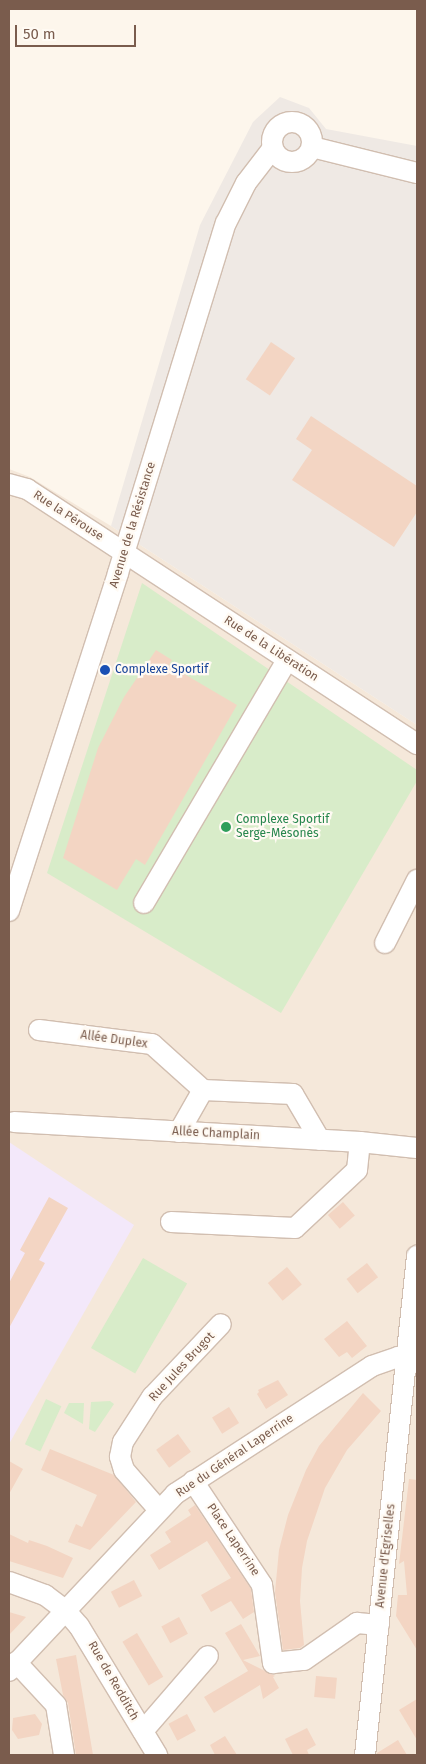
<!DOCTYPE html>
<html>
<head>
<meta charset="utf-8">
<style>
  body { margin:0 }
  #map { position:relative; width:426px; height:1764px; overflow:hidden; background:#fdf6ec; font-family:"Fira Sans",sans-serif }
  div>[style] { position:absolute }
  [style*='--x'] { left:calc(var(--x)*1px); top:calc(var(--y)*1px); width:calc(var(--w)*1px); rotate:calc(var(--a)*1deg) }
  .residential>* { inset:0; background:#f5e8da }
  .industrial>* { inset:0; background:#efe9e4 }
  .education>* { inset:0; background:#f3e8fa }
  .green>* { inset:0; background:#d8ecc9; transform-origin:0 0 }
  .building>* { inset:0; background:#f3d5c3; transform-origin:0 0 }
  .roads { filter:drop-shadow(1px 0 #d1beb0) drop-shadow(-1px 0 #d1beb0) drop-shadow(0 1px #d1beb0) drop-shadow(0 -1px #d1beb0) }
  .minor>* { height:20px; margin:-10px; padding:0 10px; transform-origin:10px; border-radius:10px; background:#fff }
  .minor>.ring { margin:-10px; padding:0; box-sizing:content-box; background:none; border:20px solid #fff; border-radius:50% }
  .dots>* { width:14px; height:14px; translate:-50% -50%; box-sizing:border-box; border:2px solid #fffaf3; border-radius:50% }
  span { translate:-50% -50%; white-space:nowrap; text-align:center; line-height:1.15; -webkit-text-stroke:4.5px #fffaf3; paint-order:stroke }
  .street-label { font-size:12px; color:#7a5c4d }
  .transit-label { font-size:12px; color:#164399 }
  .left { translate:0 -50%; text-align:left }
  .leisure-label { font-size:12px; color:#27864d }
  .frame { position:absolute; inset:0; border:10px solid #7a5c4d; pointer-events:none }
  .scale { position:absolute; left:15px; top:25px; width:121px; height:22px; box-sizing:border-box; border:2px solid #7a5c4d; border-top:0; padding-left:6px; font-size:15px; line-height:18px; white-space:nowrap; color:#7a5c4d; -webkit-text-stroke:4px #fffaf3; paint-order:stroke }
</style>
</head>
<body>
<div id="map">
  <div class="residential">
    <div style="clip-path:polygon(9px 469px,30px 477px,111px 526px,417px 725px,417px 1755px,9px 1755px)"></div>
  </div>
  <div class="industrial">
    <div style="clip-path:polygon(280px 97px,309px 108px,326px 129px,417px 146px,417px 725px,111px 526px,200px 225px,253px 122px)"></div>
  </div>
  <div class="education">
    <div style="clip-path:polygon(9px 1142px,134px 1225px,9px 1444px)"></div>
  </div>
  <div class="green">
    <div style="clip-path:polygon(142px 583px,417px 770px,417px 781px,281px 1013px,47px 873px)"></div>
    <div style="left:143px;top:1258px;width:51px;height:104px;rotate:30deg"></div>
    <div style="left:46px;top:1399px;width:17px;height:50px;rotate:25deg"></div>
    <div style="clip-path:polygon(110px 1401px,114px 1404px,95px 1432px,89px 1429px,91px 1402px)"></div>
    <div style="clip-path:polygon(69px 1403px,84px 1403px,83px 1424px,64px 1413px)"></div>
  </div>
  <div class="building">
    <div style="left:271px;top:342px;width:29px;height:45px;rotate:34deg"></div>
    <div style="clip-path:polygon(311px 416px,417px 486px,417px 512px,394px 547px,292px 480px,312px 450px,296px 439px)"></div>
    <div style="clip-path:polygon(156px 650px,172px 660px,169px 665px,237px 705px,145px 865px,136px 859px,117px 890px,63px 858px,98px 748px,124px 697px)"></div>
    <div style="clip-path:polygon(49px 1197px,68px 1208px,39px 1260px,45px 1263px,9px 1328px,9px 1283px,25px 1253px,20px 1250px)"></div>
    <div style="left:343px;top:1202px;width:18px;height:20px;rotate:49deg"></div>
    <div style="left:367px;top:1263px;width:18px;height:26px;rotate:52deg"></div>
    <div style="left:287px;top:1267px;width:23px;height:25px;rotate:50deg"></div>
    <div style="clip-path:polygon(347px 1321px,367px 1346px,352px 1358px,347px 1352px,339px 1357px,324px 1339px)"></div>
    <div style="clip-path:polygon(278px 1380px,288px 1395px,266px 1409px,257px 1394px,259px 1392px,258px 1390px)"></div>
    <div style="clip-path:polygon(363px 1393px,381px 1411px,347px 1450px,325px 1488px,307px 1541px,302px 1568px,300px 1601px,304px 1645px,300px 1648px,283px 1650px,275px 1592px,279px 1550px,288px 1515px,306px 1470px,319px 1446px)"></div>
    <div style="left:229px;top:1407px;width:19px;height:20px;rotate:58deg"></div>
    <div style="left:178px;top:1434px;width:22px;height:27px;rotate:54deg"></div>
    <div style="clip-path:polygon(50px 1449px,114px 1475px,136px 1502px,90px 1550px,68px 1542px,76px 1524px,82px 1527px,97px 1495px,41px 1470px)"></div>
    <div style="clip-path:polygon(9px 1461px,23px 1469px,9px 1494px)"></div>
    <div style="clip-path:polygon(409px 1479px,417px 1480px,417px 1650px,396px 1616px,398px 1595px,407px 1595px,404px 1561px,399px 1564px)"></div>
    <div style="clip-path:polygon(195px 1505px,251px 1589px,254px 1612px,243px 1619px,231px 1601px,211px 1612px,201px 1595px,231px 1578px,207px 1541px,159px 1570px,150px 1555px,171px 1542px,165px 1532px,191px 1515px,188px 1510px)"></div>
    <div style="clip-path:polygon(9px 1534px,28px 1543px,29px 1540px,47px 1546px,73px 1558px,63px 1578px,9px 1561px)"></div>
    <div style="left:134px;top:1580px;width:18px;height:26px;rotate:63deg"></div>
    <div style="clip-path:polygon(9px 1612px,26px 1617px,9px 1635px)"></div>
    <div style="left:179px;top:1617px;width:19px;height:20px;rotate:62deg"></div>
    <div style="clip-path:polygon(241px 1624px,260px 1656px,243px 1660px,275px 1676px,273px 1677px,279px 1688px,263px 1699px,260px 1685px,214px 1713px,204px 1697px,248px 1671px,225px 1633px)"></div>
    <div style="left:137px;top:1633px;width:51px;height:17px;rotate:59deg"></div>
    <div style="clip-path:polygon(76px 1655px,93px 1755px,76px 1755px,68px 1703px,63px 1695px,56px 1659px)"></div>
    <div style="left:316px;top:1676px;width:21px;height:21px;rotate:5deg"></div>
    <div style="clip-path:polygon(417px 1699px,417px 1740px,399px 1710px)"></div>
    <div style="clip-path:polygon(35px 1714px,42px 1724px,39px 1735px,18px 1739px,12px 1730px,13px 1718px)"></div>
    <div style="left:187px;top:1714px;width:19px;height:21px;rotate:62deg"></div>
    <div style="clip-path:polygon(307px 1728px,316px 1745px,307px 1750px,309px 1755px,293px 1755px,285px 1739px)"></div>
    <div style="clip-path:polygon(225px 1736px,237px 1755px,215px 1755px,210px 1745px)"></div>
    <div style="clip-path:polygon(398px 1740px,407px 1755px,377px 1755px,377px 1753px)"></div>
  </div>
  <div class="roads">
    <div class="minor">
      <div class="ring" style="left:272px;top:122px;width:20px;height:20px"></div>
      <div style="--x:312;--y:147;--w:108;--a:13.9"></div>
      <div style="--x:9;--y:484;--w:19;--a:16"></div>
      <div style="--x:27;--y:489;--w:466;--a:33.2"></div>
      <div style="--x:144;--y:903;--w:282;--a:-59.5"></div>
      <div style="--x:9;--y:911;--w:355;--a:-72.1"></div>
      <div style="--x:118;--y:573;--w:366;--a:-72.9"></div>
      <div style="--x:226;--y:223;--w:45;--a:-63.4"></div>
      <div style="--x:246;--y:183;--w:44;--a:-52.4"></div>
      <div style="--x:385;--y:943;--w:71;--a:-63.1"></div>
      <div style="--x:39;--y:1030;--w:114;--a:7.1"></div>
      <div style="--x:152;--y:1044;--w:69;--a:42"></div>
      <div style="--x:14;--y:1122;--w:347;--a:3.3"></div>
      <div style="--x:360;--y:1142;--w:57;--a:6"></div>
      <div style="--x:179;--y:1132;--w:48;--a:-60.3"></div>
      <div style="--x:203;--y:1090;--w:90;--a:2.5"></div>
      <div style="--x:293;--y:1094;--w:53;--a:59.6"></div>
      <div style="--x:171;--y:1222;--w:124;--a:2.8"></div>
      <div style="--x:295;--y:1228;--w:85;--a:-43.1"></div>
      <div style="--x:357;--y:1170;--w:28;--a:-84"></div>
      <div style="--x:193;--y:1481;--w:125;--a:56.4"></div>
      <div style="--x:262;--y:1585;--w:79;--a:82"></div>
      <div style="--x:273;--y:1663;--w:31;--a:-6"></div>
      <div style="--x:304;--y:1660;--w:65;--a:-34.9"></div>
      <div style="--x:357;--y:1623;--w:22;--a:5"></div>
      <div style="--x:159;--y:1510;--w:53;--a:-131.2"></div>
      <div style="--x:124;--y:1470;--w:14;--a:-107"></div>
      <div style="--x:120;--y:1457;--w:15;--a:-79"></div>
      <div style="--x:123;--y:1442;--w:54;--a:-57.2"></div>
      <div style="--x:152;--y:1397;--w:100;--a:-46.6"></div>
      <div style="--x:9;--y:1582;--w:38;--a:20"></div>
      <div style="--x:45;--y:1595;--w:25;--a:37"></div>
      <div style="--x:65;--y:1610;--w:21;--a:49"></div>
      <div style="--x:79;--y:1626;--w:151;--a:58.8"></div>
      <div style="--x:16;--y:1662;--w:59;--a:47.1"></div>
      <div style="--x:56;--y:1705;--w:51;--a:80.9"></div>
      <div style="--x:9;--y:1671;--w:243;--a:-46.8"></div>
      <div style="--x:175;--y:1494;--w:235;--a:-33"></div>
      <div style="--x:372;--y:1366;--w:28;--a:-19"></div>
      <div style="--x:398;--y:1357;--w:9;--a:6"></div>
      <div style="--x:407;--y:1358;--w:11;--a:27"></div>
      <div style="--x:143;--y:1731;--w:99;--a:-49.1"></div>
      <div style="--x:365;--y:1755;--w:502;--a:-84.05"></div>
    </div>
  </div>
  <div class="dots">
    <div style="left:105px;top:670px;background:#1a4fb4"></div>
    <div style="left:226px;top:827px;background:#2e9e5b"></div>
  </div>
  <div class="street-label">
    <span style="left:68px;top:516px;rotate:33deg">Rue la Pérouse</span>
    <span style="left:133px;top:525px;rotate:-73deg">Avenue de la Résistance</span>
    <span style="left:271px;top:649px;rotate:33deg">Rue de la Libération</span>
    <span style="left:114px;top:1040px;rotate:8deg">Allée Duplex</span>
    <span style="left:216px;top:1134px;rotate:3deg">Allée Champlain</span>
    <span style="left:182px;top:1367px;rotate:-47deg">Rue Jules Brugot</span>
    <span style="left:235px;top:1456px;rotate:-34deg">Rue du Général Laperrine</span>
    <span style="left:233px;top:1540px;rotate:56deg">Place Laperrine</span>
    <span style="left:386px;top:1556px;rotate:-84deg">Avenue d'Egriselles</span>
    <span style="left:113px;top:1681px;rotate:60deg">Rue de Redditch</span>
  </div>
  <div class="transit-label">
    <span class="left" style="left:115px;top:670px">Complexe Sportif</span>
  </div>
  <div class="leisure-label">
    <span class="left" style="left:236px;top:827px">Complexe Sportif<br>Serge-Mésonès</span>
  </div>
  <div class="frame"></div>
  <div class="scale">50 m</div>
</div>
</body>
</html>
